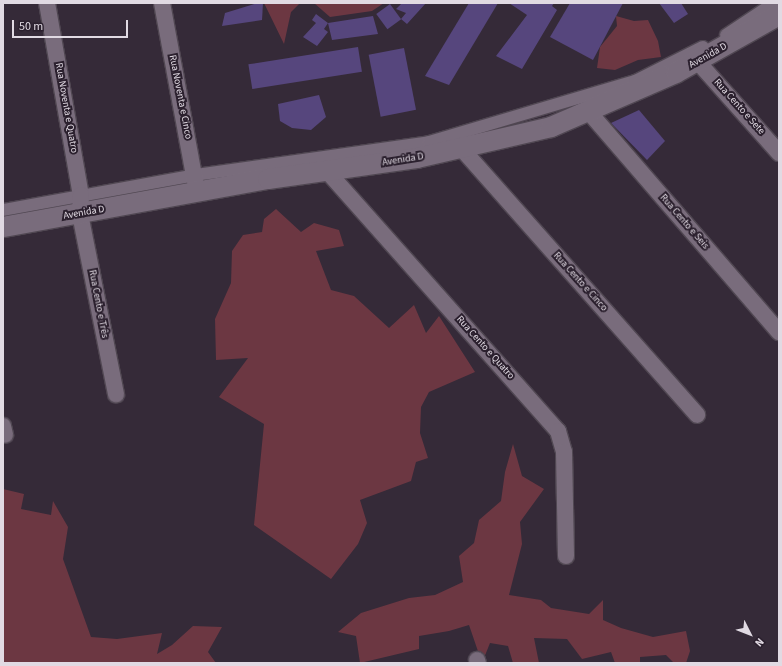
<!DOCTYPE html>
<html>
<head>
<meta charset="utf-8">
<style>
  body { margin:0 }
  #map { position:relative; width:782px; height:666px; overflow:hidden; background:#352a38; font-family:"Source Sans 3",sans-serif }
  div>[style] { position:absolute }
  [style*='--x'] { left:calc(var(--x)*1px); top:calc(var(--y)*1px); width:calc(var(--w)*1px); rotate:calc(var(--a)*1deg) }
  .green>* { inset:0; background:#6c3742 }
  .building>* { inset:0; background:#56467d; transform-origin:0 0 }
  .roads { filter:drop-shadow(1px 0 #504752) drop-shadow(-1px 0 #504752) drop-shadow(0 1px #504752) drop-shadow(0 -1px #504752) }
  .pedestrian>* { height:12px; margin:-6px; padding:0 6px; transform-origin:6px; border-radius:6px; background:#796c7c }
  .minor>* { height:16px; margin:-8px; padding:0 8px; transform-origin:8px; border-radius:8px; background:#796c7c }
  .tertiary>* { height:20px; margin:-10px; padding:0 10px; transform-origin:10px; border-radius:10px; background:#796c7c }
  span { translate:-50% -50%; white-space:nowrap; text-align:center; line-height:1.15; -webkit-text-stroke:4px #2b202e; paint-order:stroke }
  .street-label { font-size:10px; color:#e1dae3 }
  .frame { position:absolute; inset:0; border:4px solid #e1dae3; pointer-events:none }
  .north { position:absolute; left:730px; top:614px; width:40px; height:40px; -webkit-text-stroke:3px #2b202e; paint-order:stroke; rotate:132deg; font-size:11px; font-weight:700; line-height:16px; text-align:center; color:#e1dae3 }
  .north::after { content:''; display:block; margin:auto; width:14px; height:18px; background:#e1dae3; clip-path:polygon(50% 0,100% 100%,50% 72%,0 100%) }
  .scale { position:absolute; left:12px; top:20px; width:116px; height:18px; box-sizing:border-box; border:2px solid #e1dae3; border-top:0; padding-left:5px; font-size:12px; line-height:14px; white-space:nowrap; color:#e1dae3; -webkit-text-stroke:3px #2b202e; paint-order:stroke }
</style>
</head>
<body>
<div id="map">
  <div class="green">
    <div style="clip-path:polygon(264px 3px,300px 3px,291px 12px,284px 44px)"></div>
    <div style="clip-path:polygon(314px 3px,384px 3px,372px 11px,330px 17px)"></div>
    <div style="clip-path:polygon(616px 16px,634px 21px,648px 20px,658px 41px,661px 57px,638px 60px,615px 70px,597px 68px,600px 47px,617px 26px)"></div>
    <div style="clip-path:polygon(276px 209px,301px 232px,314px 223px,339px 230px,344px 246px,316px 251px,331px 290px,354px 296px,389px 328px,414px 305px,426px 333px,439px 316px,475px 372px,429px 392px,421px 407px,420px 433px,428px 458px,416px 462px,411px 481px,360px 500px,367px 523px,358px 544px,331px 579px,254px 525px,264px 424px,219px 397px,248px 358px,216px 360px,215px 319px,231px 283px,232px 251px,243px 235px,262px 232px,264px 219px)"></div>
    <div style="clip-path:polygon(513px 444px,522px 476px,544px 489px,520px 522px,522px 544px,509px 595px,541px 600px,551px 608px,589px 614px,603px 600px,603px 620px,621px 628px,653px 637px,686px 631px,690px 651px,686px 663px,674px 663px,666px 655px,640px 657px,640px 663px,615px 663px,611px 652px,582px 659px,567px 639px,534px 638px,539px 663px,513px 663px,508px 646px,490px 643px,482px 663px,469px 625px,449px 631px,419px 636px,419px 649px,360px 663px,356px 636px,338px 632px,361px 613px,409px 598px,435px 595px,463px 582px,459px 556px,474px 543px,479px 520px,501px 501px,505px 472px)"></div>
    <div style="clip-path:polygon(3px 489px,24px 494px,21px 509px,51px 515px,53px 501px,68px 527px,63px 559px,91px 637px,117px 639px,162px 633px,157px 654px,172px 645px,193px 626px,222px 627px,208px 652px,216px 663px,3px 663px)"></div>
  </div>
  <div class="building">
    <div style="clip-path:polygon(258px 3px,263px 3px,262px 20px,222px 26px,225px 13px)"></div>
    <div style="clip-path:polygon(402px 3px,426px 3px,407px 24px,401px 19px,406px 13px,396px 9px)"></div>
    <div style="clip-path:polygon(469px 3px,498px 3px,449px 85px,425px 76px)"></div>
    <div style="clip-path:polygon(509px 3px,554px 3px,552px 6px,557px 10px,522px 69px,496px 56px,527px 15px)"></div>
    <div style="clip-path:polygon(570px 3px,623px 3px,593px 60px,550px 37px)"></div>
    <div style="clip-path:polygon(659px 3px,681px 3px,688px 14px,674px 23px)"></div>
    <div style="left:390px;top:4px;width:19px;height:17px;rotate:54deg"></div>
    <div style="clip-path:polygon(316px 14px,328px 23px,373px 16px,378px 34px,332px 40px,328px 23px,324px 29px,328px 32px,317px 46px,303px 37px,316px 23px,312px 20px)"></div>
    <div style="left:358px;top:47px;width:25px;height:111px;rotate:81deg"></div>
    <div style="left:404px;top:48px;width:63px;height:36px;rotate:79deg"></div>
    <div style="clip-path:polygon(319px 95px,326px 117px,311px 130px,292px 128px,280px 121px,278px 104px)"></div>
    <div style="clip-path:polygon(639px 110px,665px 141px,647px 160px,611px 123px)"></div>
  </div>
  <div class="roads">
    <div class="pedestrian">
      <div style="--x:726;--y:35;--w:58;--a:-33.7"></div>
      <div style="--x:3;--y:210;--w:195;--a:-10.3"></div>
      <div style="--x:195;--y:175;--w:236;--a:-8"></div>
      <div style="--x:429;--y:142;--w:215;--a:-16.5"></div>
      <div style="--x:635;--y:81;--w:76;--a:-26.6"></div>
    </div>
    <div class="minor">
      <div style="--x:47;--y:3;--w:195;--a:80"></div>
      <div style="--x:81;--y:195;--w:19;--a:93"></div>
      <div style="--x:80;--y:214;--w:184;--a:78.7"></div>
      <div style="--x:162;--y:3;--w:192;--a:79.5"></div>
      <div style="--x:698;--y:62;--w:122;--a:48.3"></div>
      <div style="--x:589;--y:112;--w:291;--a:49.2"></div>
      <div style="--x:462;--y:149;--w:355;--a:48.5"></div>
      <div style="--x:327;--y:171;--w:348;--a:48.4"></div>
      <div style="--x:558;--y:431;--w:22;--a:74"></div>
      <div style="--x:564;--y:452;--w:104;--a:88.9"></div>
      <div style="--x:3;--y:426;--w:9;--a:77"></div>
      <div style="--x:477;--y:660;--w:3;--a:72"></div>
    </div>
    <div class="tertiary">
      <div style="--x:3;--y:227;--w:269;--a:-10.3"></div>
      <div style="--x:268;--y:179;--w:150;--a:-8"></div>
      <div style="--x:417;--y:158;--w:138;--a:-13"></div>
      <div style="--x:551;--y:127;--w:136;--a:-23.4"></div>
      <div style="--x:676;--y:73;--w:118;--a:-29.4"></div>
    </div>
  </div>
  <div class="street-label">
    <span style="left:708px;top:56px;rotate:-29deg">Avenida D</span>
    <span style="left:180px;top:97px;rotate:79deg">Rua Noventa e Cinco</span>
    <span style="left:739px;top:107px;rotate:48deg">Rua Cento e Sete</span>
    <span style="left:66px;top:108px;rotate:80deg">Rua Noventa e Quatro</span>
    <span style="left:403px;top:160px;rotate:-9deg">Avenida D</span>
    <span style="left:84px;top:213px;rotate:-10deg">Avenida D</span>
    <span style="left:684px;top:222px;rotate:49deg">Rua Cento e Seis</span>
    <span style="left:580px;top:282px;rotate:48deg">Rua Cento e Cinco</span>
    <span style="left:98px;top:304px;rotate:79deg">Rua Cento e Três</span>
    <span style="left:485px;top:348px;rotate:48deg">Rua Cento e Quatro</span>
  </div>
  <div class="frame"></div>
  <div class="north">N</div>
  <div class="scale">50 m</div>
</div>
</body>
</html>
